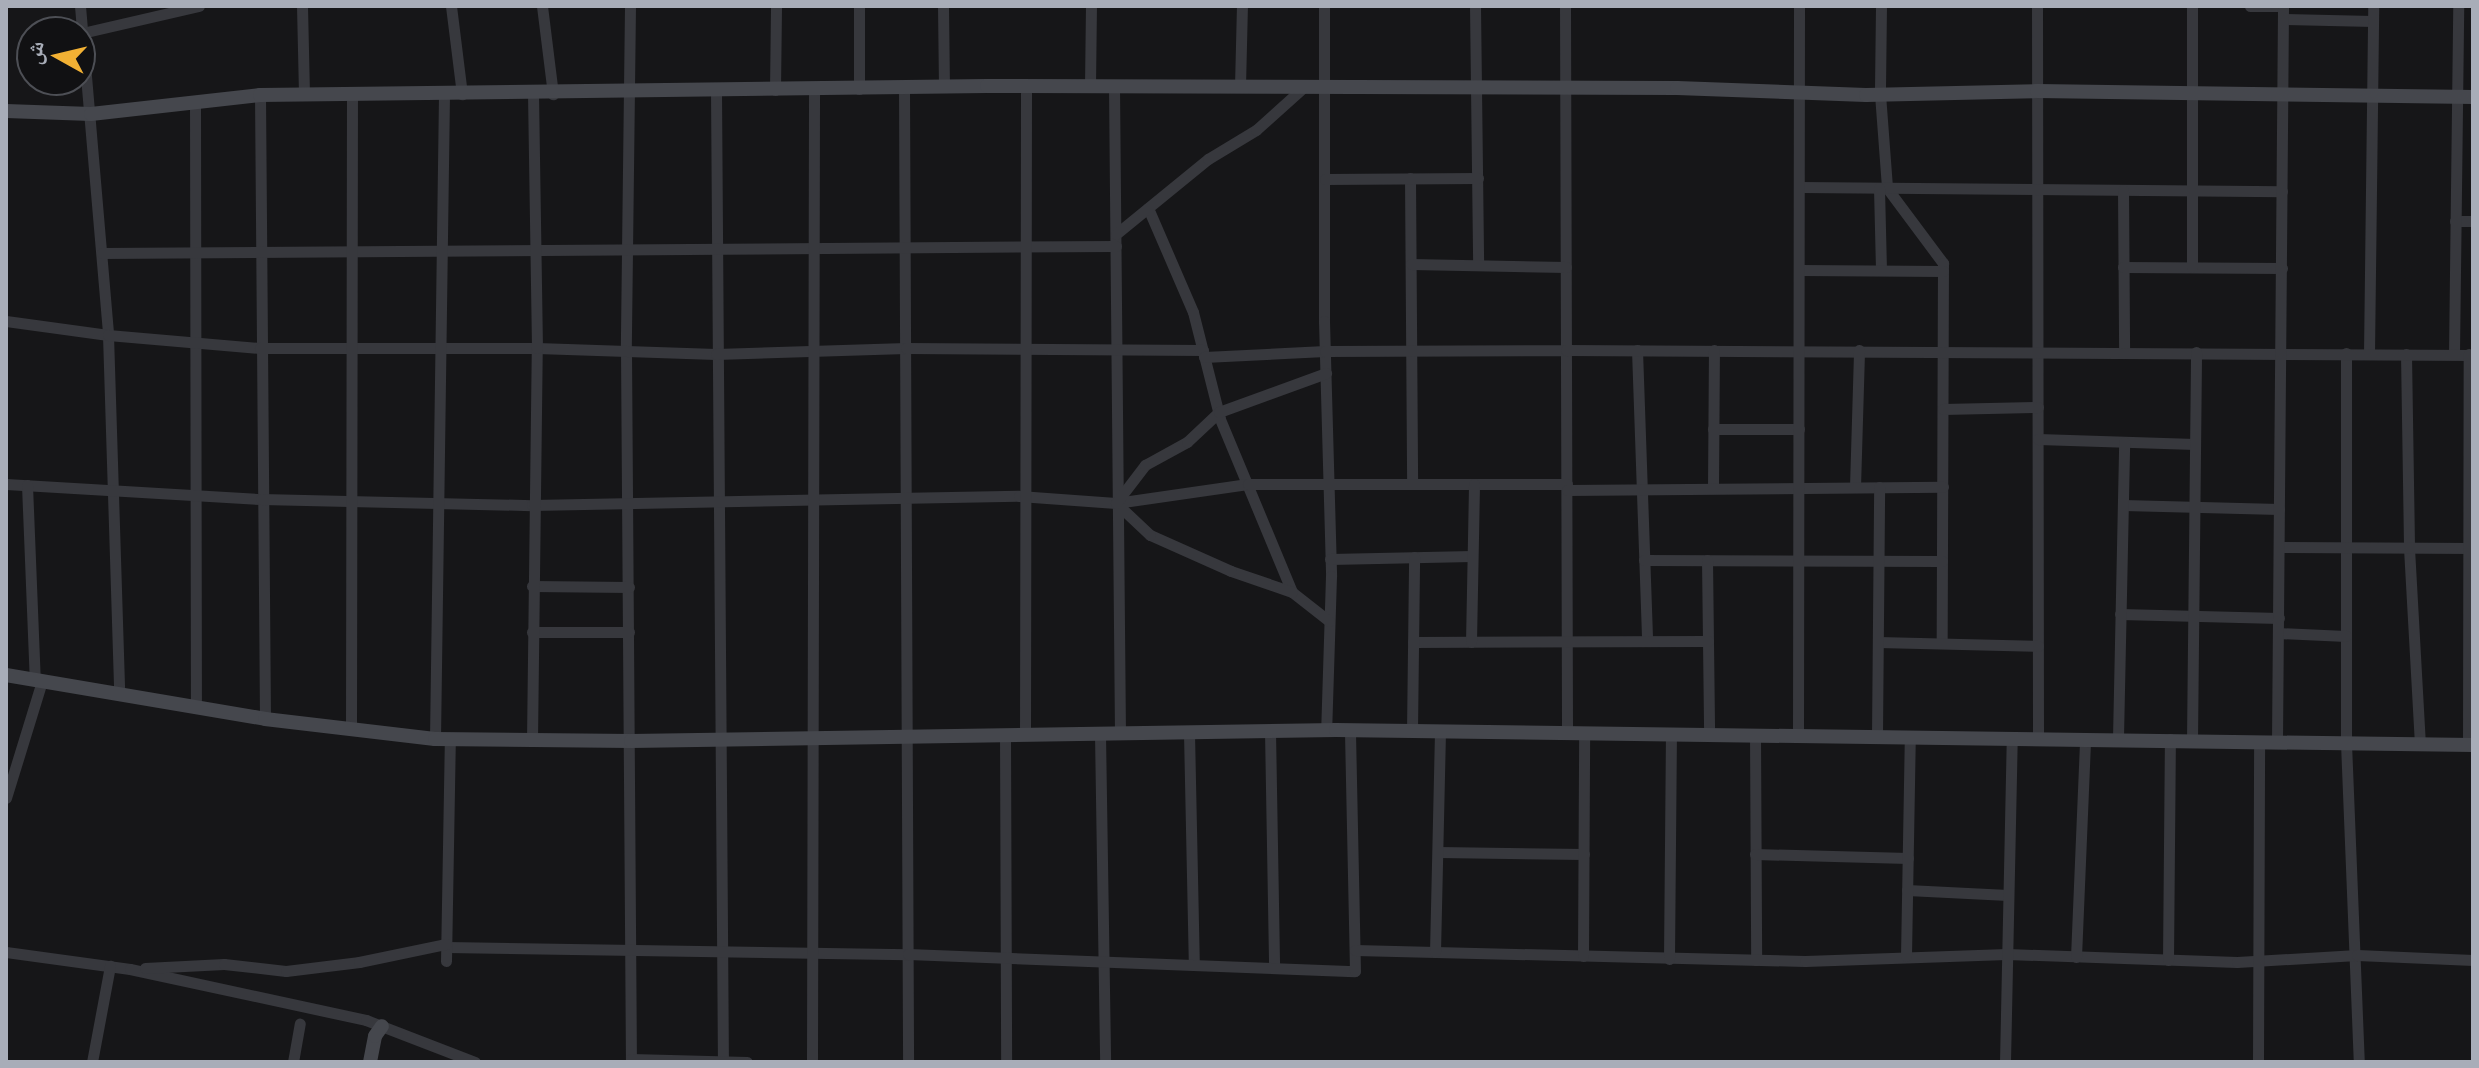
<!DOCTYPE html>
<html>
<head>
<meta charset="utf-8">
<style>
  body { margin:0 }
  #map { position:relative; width:2479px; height:1068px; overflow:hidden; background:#161618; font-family:"Space Grotesk","Noto Naskh Arabic",sans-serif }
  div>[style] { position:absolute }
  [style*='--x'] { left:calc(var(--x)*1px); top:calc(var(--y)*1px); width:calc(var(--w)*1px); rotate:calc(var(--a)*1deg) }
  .street>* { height:11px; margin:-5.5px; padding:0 5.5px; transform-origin:5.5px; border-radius:5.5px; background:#37383d }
  .secondary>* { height:14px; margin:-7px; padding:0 7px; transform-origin:7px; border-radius:7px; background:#45474d }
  span { translate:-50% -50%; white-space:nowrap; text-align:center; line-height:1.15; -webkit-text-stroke:7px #111113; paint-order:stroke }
  .frame { position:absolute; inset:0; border:8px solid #a8adb8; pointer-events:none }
  .north { position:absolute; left:16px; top:16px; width:80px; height:80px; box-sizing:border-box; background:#111113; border:2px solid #4d4f55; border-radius:50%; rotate:278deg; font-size:22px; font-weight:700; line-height:32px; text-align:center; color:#a8adb8 }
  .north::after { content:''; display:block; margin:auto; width:28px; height:36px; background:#f2b134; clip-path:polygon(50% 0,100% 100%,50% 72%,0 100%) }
</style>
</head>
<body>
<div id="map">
  <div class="street">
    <div style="--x:80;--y:6;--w:330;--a:85.1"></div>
    <div style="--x:108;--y:335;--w:359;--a:88.2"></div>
    <div style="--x:302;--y:6;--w:89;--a:88.7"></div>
    <div style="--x:451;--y:6;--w:89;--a:82.9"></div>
    <div style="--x:542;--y:6;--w:89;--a:82.9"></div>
    <div style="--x:630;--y:6;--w:345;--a:90.7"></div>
    <div style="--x:626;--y:351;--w:711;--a:89.6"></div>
    <div style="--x:859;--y:6;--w:83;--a:90"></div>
    <div style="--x:943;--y:6;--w:81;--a:89.3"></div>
    <div style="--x:1324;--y:6;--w:315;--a:90"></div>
    <div style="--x:1324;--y:321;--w:255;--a:88.4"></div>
    <div style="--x:1331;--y:576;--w:155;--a:91.8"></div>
    <div style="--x:1475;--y:6;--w:259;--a:89.3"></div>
    <div style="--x:1565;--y:6;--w:726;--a:89.84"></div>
    <div style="--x:1881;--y:6;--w:88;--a:90.7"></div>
    <div style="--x:1880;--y:94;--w:94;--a:85.7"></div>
    <div style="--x:1887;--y:188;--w:94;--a:53.3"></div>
    <div style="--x:1943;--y:263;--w:380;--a:90.2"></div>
    <div style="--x:2037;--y:6;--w:731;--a:89.92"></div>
    <div style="--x:2250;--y:6;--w:33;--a:0"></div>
    <div style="--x:2283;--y:19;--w:90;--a:1.3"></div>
    <div style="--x:82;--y:33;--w:120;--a:-13"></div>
    <div style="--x:1090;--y:86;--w:80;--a:-89.3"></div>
    <div style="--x:1114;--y:86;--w:648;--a:89.47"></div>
    <div style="--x:1240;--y:86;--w:80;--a:-88.6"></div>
    <div style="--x:904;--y:88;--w:974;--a:89.76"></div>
    <div style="--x:775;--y:90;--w:84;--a:-89.3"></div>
    <div style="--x:716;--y:91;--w:971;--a:89.59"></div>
    <div style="--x:260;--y:95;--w:624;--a:89.54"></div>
    <div style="--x:195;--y:103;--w:605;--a:89.91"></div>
    <div style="--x:1410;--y:178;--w:306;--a:89.6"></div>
    <div style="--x:1325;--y:179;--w:153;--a:-0.4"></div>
    <div style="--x:1800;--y:187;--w:482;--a:0.5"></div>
    <div style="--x:1879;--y:188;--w:82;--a:88.6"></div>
    <div style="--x:2123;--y:190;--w:161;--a:89.6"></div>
    <div style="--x:1148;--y:208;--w:113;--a:66.6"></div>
    <div style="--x:1193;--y:312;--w:110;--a:75.8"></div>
    <div style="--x:1220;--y:419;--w:187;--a:67.4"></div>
    <div style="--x:1292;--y:592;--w:47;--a:38.1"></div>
    <div style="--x:2455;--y:221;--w:18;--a:0"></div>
    <div style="--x:1116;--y:234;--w:119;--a:-39.2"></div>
    <div style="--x:1208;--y:159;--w:56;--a:-31.1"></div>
    <div style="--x:1256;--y:130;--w:66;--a:-41.9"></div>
    <div style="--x:102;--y:253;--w:1014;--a:-0.4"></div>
    <div style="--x:1411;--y:264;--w:155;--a:1.1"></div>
    <div style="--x:2123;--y:267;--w:159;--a:0.4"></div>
    <div style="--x:2192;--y:267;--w:261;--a:-90"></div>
    <div style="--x:1800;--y:270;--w:143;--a:0.4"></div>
    <div style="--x:6;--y:321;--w:103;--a:7.8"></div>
    <div style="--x:108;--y:335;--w:153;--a:4.9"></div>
    <div style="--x:260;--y:348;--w:277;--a:0"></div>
    <div style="--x:537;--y:348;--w:179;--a:1.9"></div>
    <div style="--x:716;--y:354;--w:190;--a:-1.8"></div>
    <div style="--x:906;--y:348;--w:297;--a:0.4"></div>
    <div style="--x:1637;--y:350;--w:291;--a:88"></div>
    <div style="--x:2346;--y:353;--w:390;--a:90"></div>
    <div style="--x:2346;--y:743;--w:319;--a:87.7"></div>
    <div style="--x:2369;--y:354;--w:348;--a:-89.3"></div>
    <div style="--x:2406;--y:354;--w:194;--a:89.1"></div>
    <div style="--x:2409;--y:548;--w:196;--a:86.8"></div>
    <div style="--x:2454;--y:354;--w:348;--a:-89.3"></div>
    <div style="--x:1204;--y:357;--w:121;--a:-2.8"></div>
    <div style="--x:1325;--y:351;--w:241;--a:-0.2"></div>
    <div style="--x:1566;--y:350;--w:907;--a:0.32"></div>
    <div style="--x:1943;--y:409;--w:95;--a:-1.2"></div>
    <div style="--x:1713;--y:429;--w:86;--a:0"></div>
    <div style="--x:2038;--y:439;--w:157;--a:1.8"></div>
    <div style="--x:6;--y:484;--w:255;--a:3.4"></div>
    <div style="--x:261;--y:499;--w:271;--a:1.3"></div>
    <div style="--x:532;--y:505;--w:487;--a:-1.1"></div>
    <div style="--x:1019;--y:496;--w:97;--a:4.1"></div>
    <div style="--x:1116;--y:503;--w:133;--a:-8.2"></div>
    <div style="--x:1248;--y:484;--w:319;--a:0"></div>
    <div style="--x:27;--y:485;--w:195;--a:87.7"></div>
    <div style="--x:1855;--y:487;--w:137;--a:-88.3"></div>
    <div style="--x:1713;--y:488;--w:138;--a:-89.6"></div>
    <div style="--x:1567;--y:490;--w:376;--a:-0.5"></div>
    <div style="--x:2123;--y:505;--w:156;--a:1.5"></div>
    <div style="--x:2279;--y:547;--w:194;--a:0.3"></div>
    <div style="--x:1330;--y:559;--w:142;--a:-1.2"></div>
    <div style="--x:1644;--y:560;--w:298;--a:0.2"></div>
    <div style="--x:1707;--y:560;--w:174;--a:89.3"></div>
    <div style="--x:532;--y:586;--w:97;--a:0.6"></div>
    <div style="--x:1292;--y:592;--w:65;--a:-161"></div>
    <div style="--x:1231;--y:571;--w:89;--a:-156"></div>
    <div style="--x:1150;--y:535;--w:47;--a:-136.7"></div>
    <div style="--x:1116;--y:503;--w:48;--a:-52.7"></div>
    <div style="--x:1145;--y:465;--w:48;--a:-28.7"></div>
    <div style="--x:1187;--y:442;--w:44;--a:-43.2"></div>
    <div style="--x:1219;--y:412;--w:114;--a:-20"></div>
    <div style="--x:2120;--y:614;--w:159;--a:1.4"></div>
    <div style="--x:532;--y:632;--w:97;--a:0"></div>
    <div style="--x:2278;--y:633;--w:68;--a:2.5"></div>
    <div style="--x:1413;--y:642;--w:295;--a:-0.2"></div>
    <div style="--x:1471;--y:642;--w:158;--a:-88.9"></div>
    <div style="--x:1878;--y:642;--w:160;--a:1.4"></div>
    <div style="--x:351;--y:729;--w:634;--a:-89.91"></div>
    <div style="--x:1270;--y:731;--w:237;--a:89"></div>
    <div style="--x:1412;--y:731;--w:174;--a:-89.3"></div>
    <div style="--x:1189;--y:733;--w:232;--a:88.8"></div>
    <div style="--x:1100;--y:734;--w:328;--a:89.1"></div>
    <div style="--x:1755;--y:734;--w:226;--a:89.7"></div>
    <div style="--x:1005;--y:735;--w:327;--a:89.8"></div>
    <div style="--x:1025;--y:735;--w:649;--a:-89.91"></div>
    <div style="--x:1798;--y:735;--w:729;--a:-89.92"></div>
    <div style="--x:1877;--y:735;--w:248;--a:-89.5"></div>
    <div style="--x:2118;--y:738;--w:296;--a:-88.8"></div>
    <div style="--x:435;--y:739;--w:644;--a:-89.2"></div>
    <div style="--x:532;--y:740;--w:392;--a:-89.3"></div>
    <div style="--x:537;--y:348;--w:254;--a:-90.9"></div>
    <div style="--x:2192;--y:740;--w:388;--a:-89.4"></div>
    <div style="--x:2277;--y:741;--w:735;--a:-89.53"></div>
    <div style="--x:2468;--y:745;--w:391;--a:-89.9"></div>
    <div style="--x:6;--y:798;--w:122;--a:-72.9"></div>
    <div style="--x:1438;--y:852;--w:146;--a:0.8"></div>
    <div style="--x:1755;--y:854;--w:153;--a:1.5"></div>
    <div style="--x:1907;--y:890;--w:101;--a:2.8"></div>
    <div style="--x:446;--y:947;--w:462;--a:0.9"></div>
    <div style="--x:908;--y:954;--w:447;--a:2.2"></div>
    <div style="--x:1355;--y:971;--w:240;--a:-91.2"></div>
    <div style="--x:1355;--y:950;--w:450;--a:1.4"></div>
    <div style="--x:1805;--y:961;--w:202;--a:-2"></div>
    <div style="--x:2007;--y:954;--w:230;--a:2"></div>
    <div style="--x:2237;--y:962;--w:120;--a:-3.3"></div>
    <div style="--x:2357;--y:955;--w:116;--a:2.5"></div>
    <div style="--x:6;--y:952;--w:125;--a:7.8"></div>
    <div style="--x:130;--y:969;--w:241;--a:12.2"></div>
    <div style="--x:366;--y:1020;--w:117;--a:21.1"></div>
    <div style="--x:1435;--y:952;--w:221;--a:-88.7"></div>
    <div style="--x:1583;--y:956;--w:223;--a:-89.7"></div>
    <div style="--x:1906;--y:956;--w:220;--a:-89"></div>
    <div style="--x:2076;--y:957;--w:219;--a:-87.6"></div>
    <div style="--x:1669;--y:959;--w:226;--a:-89.5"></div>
    <div style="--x:2168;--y:960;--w:221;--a:-89.5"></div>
    <div style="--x:446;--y:961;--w:222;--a:-89"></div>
    <div style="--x:145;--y:968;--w:79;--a:-2.9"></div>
    <div style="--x:224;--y:964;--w:62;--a:6.4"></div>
    <div style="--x:286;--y:971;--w:74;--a:-7"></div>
    <div style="--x:359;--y:962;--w:89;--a:-11.7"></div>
    <div style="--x:631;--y:1059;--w:116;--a:1.5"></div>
    <div style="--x:92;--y:1062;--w:98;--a:-79.4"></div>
    <div style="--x:293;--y:1062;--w:39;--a:-80"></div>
    <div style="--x:812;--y:1062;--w:973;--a:-89.88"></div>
    <div style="--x:2005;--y:1062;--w:325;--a:-88.8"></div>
    <div style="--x:2258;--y:1062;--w:321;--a:-89.8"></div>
  </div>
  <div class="secondary">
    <div style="--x:6;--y:111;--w:85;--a:2"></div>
    <div style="--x:91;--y:114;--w:170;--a:-6.4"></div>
    <div style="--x:260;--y:95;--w:727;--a:-0.71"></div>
    <div style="--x:987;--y:86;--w:690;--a:0.17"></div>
    <div style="--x:1677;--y:88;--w:189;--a:2.1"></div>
    <div style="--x:1866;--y:95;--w:171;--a:-1.3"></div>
    <div style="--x:2037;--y:91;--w:436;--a:0.8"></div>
    <div style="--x:6;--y:675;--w:263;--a:9.6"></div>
    <div style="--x:265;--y:719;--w:171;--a:6.7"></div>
    <div style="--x:435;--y:739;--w:196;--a:0.6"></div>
    <div style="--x:631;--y:741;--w:705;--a:-0.89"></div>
    <div style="--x:1336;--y:730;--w:1137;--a:0.76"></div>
    <div style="--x:370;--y:1062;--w:26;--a:-79"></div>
    <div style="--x:375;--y:1036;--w:12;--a:-55"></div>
  </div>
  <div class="frame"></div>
  <div class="north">ش</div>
</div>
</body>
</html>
